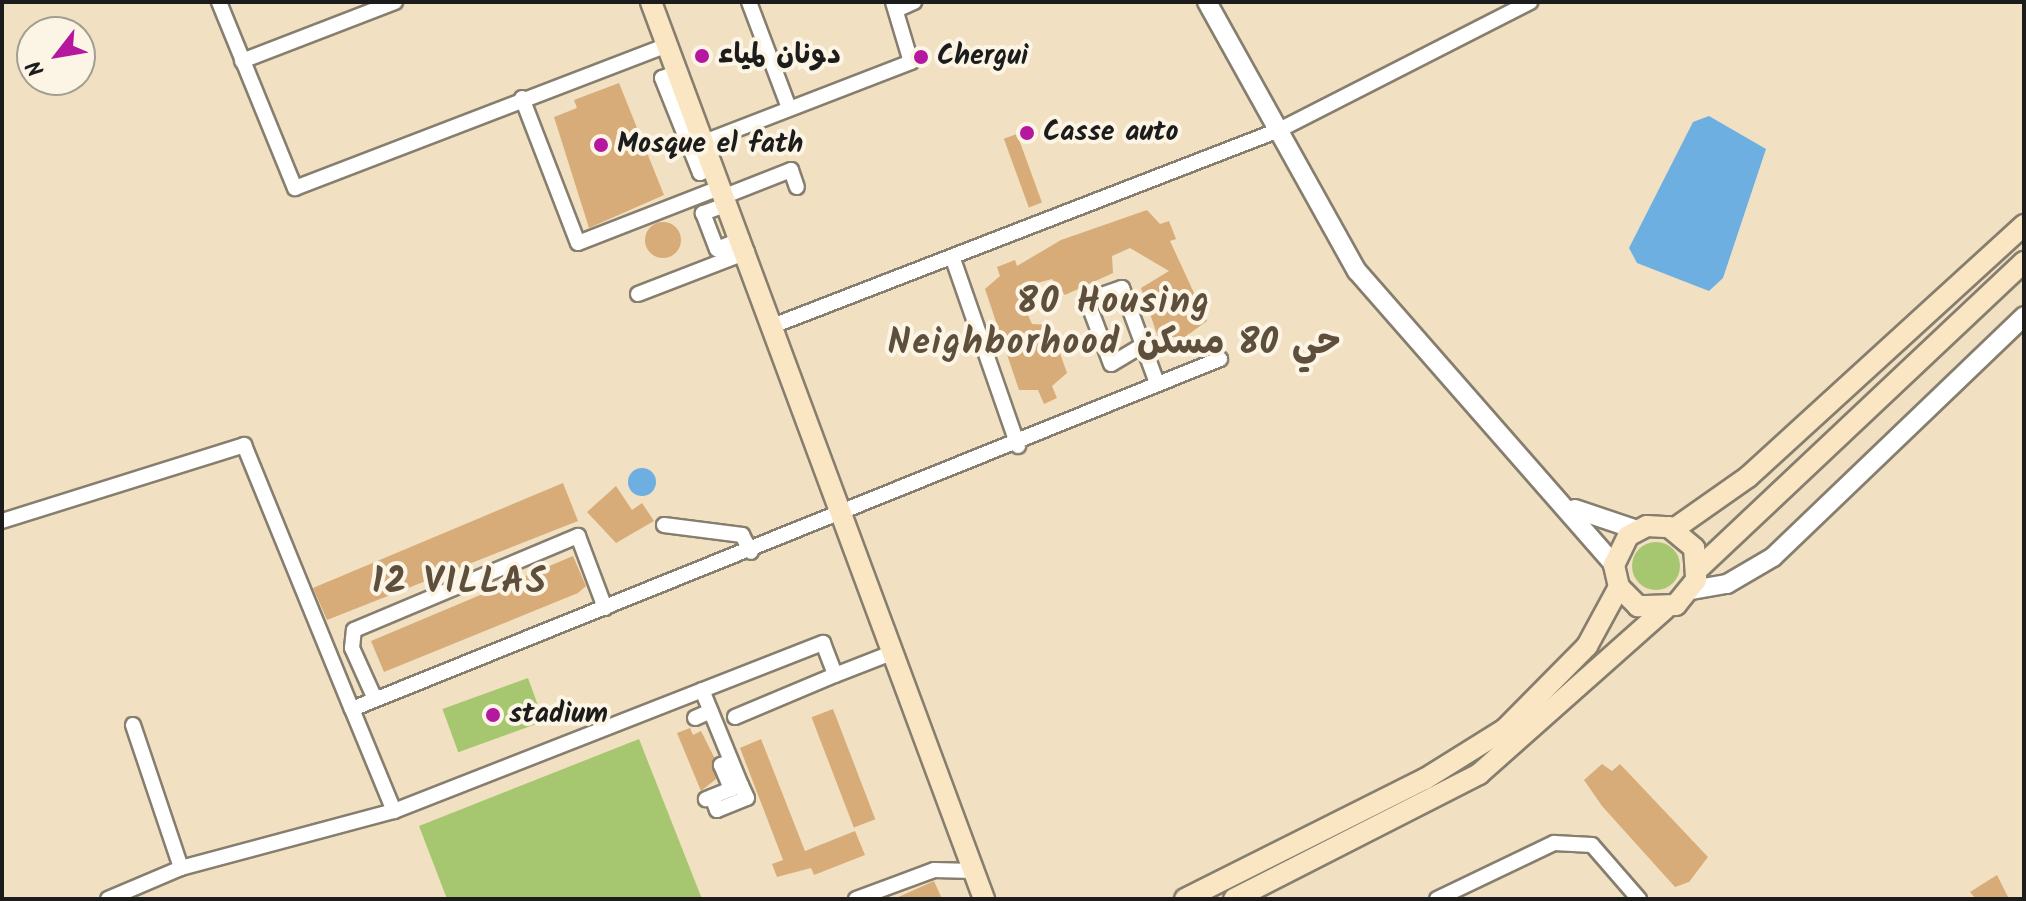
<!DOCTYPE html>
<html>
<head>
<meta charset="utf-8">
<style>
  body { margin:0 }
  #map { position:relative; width:2026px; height:901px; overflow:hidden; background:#f1e0c1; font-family:Kalam,"Playpen Sans Arabic",sans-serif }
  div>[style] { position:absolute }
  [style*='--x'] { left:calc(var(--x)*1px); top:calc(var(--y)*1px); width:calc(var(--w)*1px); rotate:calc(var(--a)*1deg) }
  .green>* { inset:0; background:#a6c770; transform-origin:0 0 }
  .round { border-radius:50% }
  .water>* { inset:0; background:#6eafe2 }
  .building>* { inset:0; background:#d8ac78; transform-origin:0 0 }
  .roads { filter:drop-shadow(2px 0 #867e6e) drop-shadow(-2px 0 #867e6e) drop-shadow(0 2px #867e6e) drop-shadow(0 -2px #867e6e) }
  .minor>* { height:14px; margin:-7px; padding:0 7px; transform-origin:7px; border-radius:7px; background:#fff }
  .tertiary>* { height:18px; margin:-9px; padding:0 9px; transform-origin:9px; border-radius:9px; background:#fff }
  .secondary>* { height:20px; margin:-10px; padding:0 10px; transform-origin:10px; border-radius:10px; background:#fbe6c4 }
  .dots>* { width:22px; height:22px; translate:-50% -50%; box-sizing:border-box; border:4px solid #fcf5e5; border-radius:50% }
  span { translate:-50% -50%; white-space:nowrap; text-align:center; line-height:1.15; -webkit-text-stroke:8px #fcf5e5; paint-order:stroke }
  .poi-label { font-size:28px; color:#1c1c1c; font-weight:700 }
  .left { translate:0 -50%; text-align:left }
  .district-label { font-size:36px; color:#5e4e3c; font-weight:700; letter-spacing:2px }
  .frame { position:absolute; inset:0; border:4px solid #1c1c1c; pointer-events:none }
  .north { position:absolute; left:16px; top:16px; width:80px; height:80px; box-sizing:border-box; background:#fcf5e5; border:2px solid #a29e95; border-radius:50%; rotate:239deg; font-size:22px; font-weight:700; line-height:32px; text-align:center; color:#1c1c1c }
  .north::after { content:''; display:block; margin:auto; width:28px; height:36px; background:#b5179e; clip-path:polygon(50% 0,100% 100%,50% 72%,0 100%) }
</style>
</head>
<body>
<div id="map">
  <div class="green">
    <div class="round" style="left:1632px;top:542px;width:48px;height:48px"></div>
    <div style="left:528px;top:678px;width:46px;height:91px;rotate:70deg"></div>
    <div style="clip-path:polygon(639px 739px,702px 899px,447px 899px,419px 826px)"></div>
  </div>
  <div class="water">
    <div style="clip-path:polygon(1709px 116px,1766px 149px,1723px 278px,1709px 291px,1637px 263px,1629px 248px,1693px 122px)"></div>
    <div class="round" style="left:628px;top:468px;width:28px;height:28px"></div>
  </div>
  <div class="building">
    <div style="clip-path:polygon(619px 83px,664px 195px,589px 228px,554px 117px,577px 108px,574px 100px)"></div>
    <div style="left:1017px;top:134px;width:73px;height:14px;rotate:70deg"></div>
    <div style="clip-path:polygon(1147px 210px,1160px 224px,1169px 221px,1176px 239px,1170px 241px,1207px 321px,1185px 337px,1158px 337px,1141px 288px,1169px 271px,1130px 248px,1112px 256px,1113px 273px,1065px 295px,1052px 279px,1037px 283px,1024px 306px,1032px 324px,1050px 325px,1067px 373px,1052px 386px,1057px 398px,1044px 404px,1038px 390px,1019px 390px,985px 289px,1000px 276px,997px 267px,1015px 260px,1017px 266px,1061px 240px)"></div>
    <div class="round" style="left:645px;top:222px;width:36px;height:36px"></div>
    <div style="clip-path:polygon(563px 483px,578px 521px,327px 620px,313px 588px)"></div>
    <div style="clip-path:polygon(616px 486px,632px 510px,642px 503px,654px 521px,616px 543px,587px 512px)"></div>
    <div style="clip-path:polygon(573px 556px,586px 586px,578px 593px,384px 672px,371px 641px)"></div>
    <div style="left:833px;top:709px;width:118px;height:23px;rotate:69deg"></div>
    <div style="clip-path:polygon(690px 728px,693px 735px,701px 731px,714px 757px,716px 779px,701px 791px,677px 733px)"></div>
    <div style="clip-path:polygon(761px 739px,805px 851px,855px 831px,865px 855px,814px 875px,811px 868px,777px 877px,772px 864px,783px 860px,740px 748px)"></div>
    <div style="clip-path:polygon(1602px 764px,1612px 771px,1620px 764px,1708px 857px,1689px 882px,1675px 887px,1602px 806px,1584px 780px)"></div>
    <div style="clip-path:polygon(1997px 875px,2009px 899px,1976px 899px,1970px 892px)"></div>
    <div style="clip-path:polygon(934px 881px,942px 899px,894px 899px)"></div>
  </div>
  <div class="roads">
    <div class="minor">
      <div style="--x:219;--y:2;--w:201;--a:67.8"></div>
      <div style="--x:295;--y:188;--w:399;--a:-21"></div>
      <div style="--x:749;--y:2;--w:113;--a:69.3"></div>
      <div style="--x:896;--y:10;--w:20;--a:-24"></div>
      <div style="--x:242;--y:61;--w:164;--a:-21.1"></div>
      <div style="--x:678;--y:72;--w:17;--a:159"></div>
      <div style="--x:662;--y:78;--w:102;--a:68.2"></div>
      <div style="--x:700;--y:173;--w:15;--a:-23"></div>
      <div style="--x:522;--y:98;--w:155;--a:68.9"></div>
      <div style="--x:578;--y:243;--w:155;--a:-21.3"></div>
      <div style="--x:704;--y:142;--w:222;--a:-21.1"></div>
      <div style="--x:911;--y:62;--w:63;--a:-106.7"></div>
      <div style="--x:725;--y:196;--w:71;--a:-21.5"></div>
      <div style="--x:791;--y:170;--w:18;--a:71"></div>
      <div style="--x:728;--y:204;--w:27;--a:160"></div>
      <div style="--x:703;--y:213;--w:39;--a:69"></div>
      <div style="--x:717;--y:249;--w:27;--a:-22"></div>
      <div style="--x:953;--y:259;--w:198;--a:70.8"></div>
      <div style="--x:638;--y:294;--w:117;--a:-21.1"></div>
      <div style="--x:775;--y:325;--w:540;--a:-21.15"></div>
      <div style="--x:1279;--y:130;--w:282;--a:-27"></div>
      <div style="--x:1143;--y:345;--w:37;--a:149"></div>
      <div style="--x:1111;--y:364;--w:68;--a:-110.6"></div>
      <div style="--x:1087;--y:300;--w:37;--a:-19"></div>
      <div style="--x:1122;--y:288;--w:101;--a:69.8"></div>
      <div style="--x:2;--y:521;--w:254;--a:-17.4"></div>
      <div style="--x:244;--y:445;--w:285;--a:67.8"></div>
      <div style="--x:664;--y:525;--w:79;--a:7.3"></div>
      <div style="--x:742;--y:535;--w:19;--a:62"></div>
      <div style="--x:702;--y:690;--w:103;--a:67.7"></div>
      <div style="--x:741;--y:785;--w:38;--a:158"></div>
      <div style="--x:375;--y:699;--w:56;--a:-114.3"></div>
      <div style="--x:352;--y:648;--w:18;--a:-84"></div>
      <div style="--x:354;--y:630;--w:243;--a:-22.8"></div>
      <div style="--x:578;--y:536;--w:77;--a:69.4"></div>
      <div style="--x:735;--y:717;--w:108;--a:-22.8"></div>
      <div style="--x:695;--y:718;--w:17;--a:-24"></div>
      <div style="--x:133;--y:725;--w:151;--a:71.4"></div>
      <div style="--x:731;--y:761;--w:11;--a:158"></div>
      <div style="--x:721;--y:765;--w:26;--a:67"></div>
      <div style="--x:712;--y:797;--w:14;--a:69"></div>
      <div style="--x:717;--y:810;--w:32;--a:-22"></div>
      <div style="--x:747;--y:798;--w:14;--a:-115"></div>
      <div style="--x:394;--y:811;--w:461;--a:-21.4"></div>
      <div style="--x:823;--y:643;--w:34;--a:69"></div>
      <div style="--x:835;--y:675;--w:63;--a:-21.3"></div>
      <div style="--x:108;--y:899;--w:79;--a:-23"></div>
      <div style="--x:181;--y:868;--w:220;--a:-15"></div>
      <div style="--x:394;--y:811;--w:110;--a:-112.4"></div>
      <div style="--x:352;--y:709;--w:936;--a:-21.96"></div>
      <div style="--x:856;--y:899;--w:83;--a:-20.4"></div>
      <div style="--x:934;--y:870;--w:40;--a:1.4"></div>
      <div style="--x:1437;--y:899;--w:130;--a:-25.6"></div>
      <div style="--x:1554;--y:843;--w:38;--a:3"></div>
      <div style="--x:1592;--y:845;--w:72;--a:49"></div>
    </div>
    <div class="tertiary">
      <div style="--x:1207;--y:2;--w:308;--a:60.9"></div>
      <div style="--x:1357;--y:271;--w:390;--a:48.8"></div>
      <div style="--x:1575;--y:509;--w:65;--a:18.7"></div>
      <div style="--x:1692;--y:590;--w:36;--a:-10"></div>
      <div style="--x:1727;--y:584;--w:53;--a:-30.4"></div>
      <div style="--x:1773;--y:557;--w:348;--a:-43.8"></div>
    </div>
    <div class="secondary">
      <div style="--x:651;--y:2;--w:957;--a:69.63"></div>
      <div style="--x:1674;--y:529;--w:90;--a:-35.1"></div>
      <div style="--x:1748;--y:477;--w:374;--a:-42.4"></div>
      <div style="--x:1698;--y:569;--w:448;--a:-43.3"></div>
      <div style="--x:1185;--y:899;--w:268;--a:-26.6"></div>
      <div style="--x:1425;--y:779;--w:94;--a:-32"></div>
      <div style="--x:1505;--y:729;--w:117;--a:-45.3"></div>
      <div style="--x:1587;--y:646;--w:67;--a:-61.5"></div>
      <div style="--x:1619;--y:587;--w:23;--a:-103"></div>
      <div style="--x:1614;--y:565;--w:32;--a:-64"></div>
      <div style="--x:1628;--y:536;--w:21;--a:-28"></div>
      <div style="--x:1647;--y:526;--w:22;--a:3"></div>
      <div style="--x:1669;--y:527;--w:33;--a:40"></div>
      <div style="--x:1694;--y:548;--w:32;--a:86"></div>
      <div style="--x:1696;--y:580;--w:32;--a:129"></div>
      <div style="--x:1676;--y:605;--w:38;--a:178"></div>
      <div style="--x:1638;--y:606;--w:27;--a:-135"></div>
      <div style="--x:1234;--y:899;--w:275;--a:-27"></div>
      <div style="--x:1479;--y:774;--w:249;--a:-41.6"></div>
    </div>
  </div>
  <div class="dots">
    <div style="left:702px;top:56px;background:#b5179e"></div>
    <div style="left:921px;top:57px;background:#b5179e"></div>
    <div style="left:1027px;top:133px;background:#b5179e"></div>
    <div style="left:601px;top:145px;background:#b5179e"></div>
    <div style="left:493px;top:715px;background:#b5179e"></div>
  </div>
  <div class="poi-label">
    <span class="left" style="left:718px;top:56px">دونان لمياء</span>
    <span class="left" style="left:937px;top:57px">Chergui</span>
    <span class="left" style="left:1043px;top:133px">Casse auto</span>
    <span class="left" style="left:617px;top:145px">Mosque el fath</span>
    <span class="left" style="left:509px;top:715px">stadium</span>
  </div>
  <div class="district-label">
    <span style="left:1114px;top:323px">80 Housing<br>Neighborhood حي 80 مسكن</span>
    <span style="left:460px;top:583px">12 VILLAS</span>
  </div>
  <div class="frame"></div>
  <div class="north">N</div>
</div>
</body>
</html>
